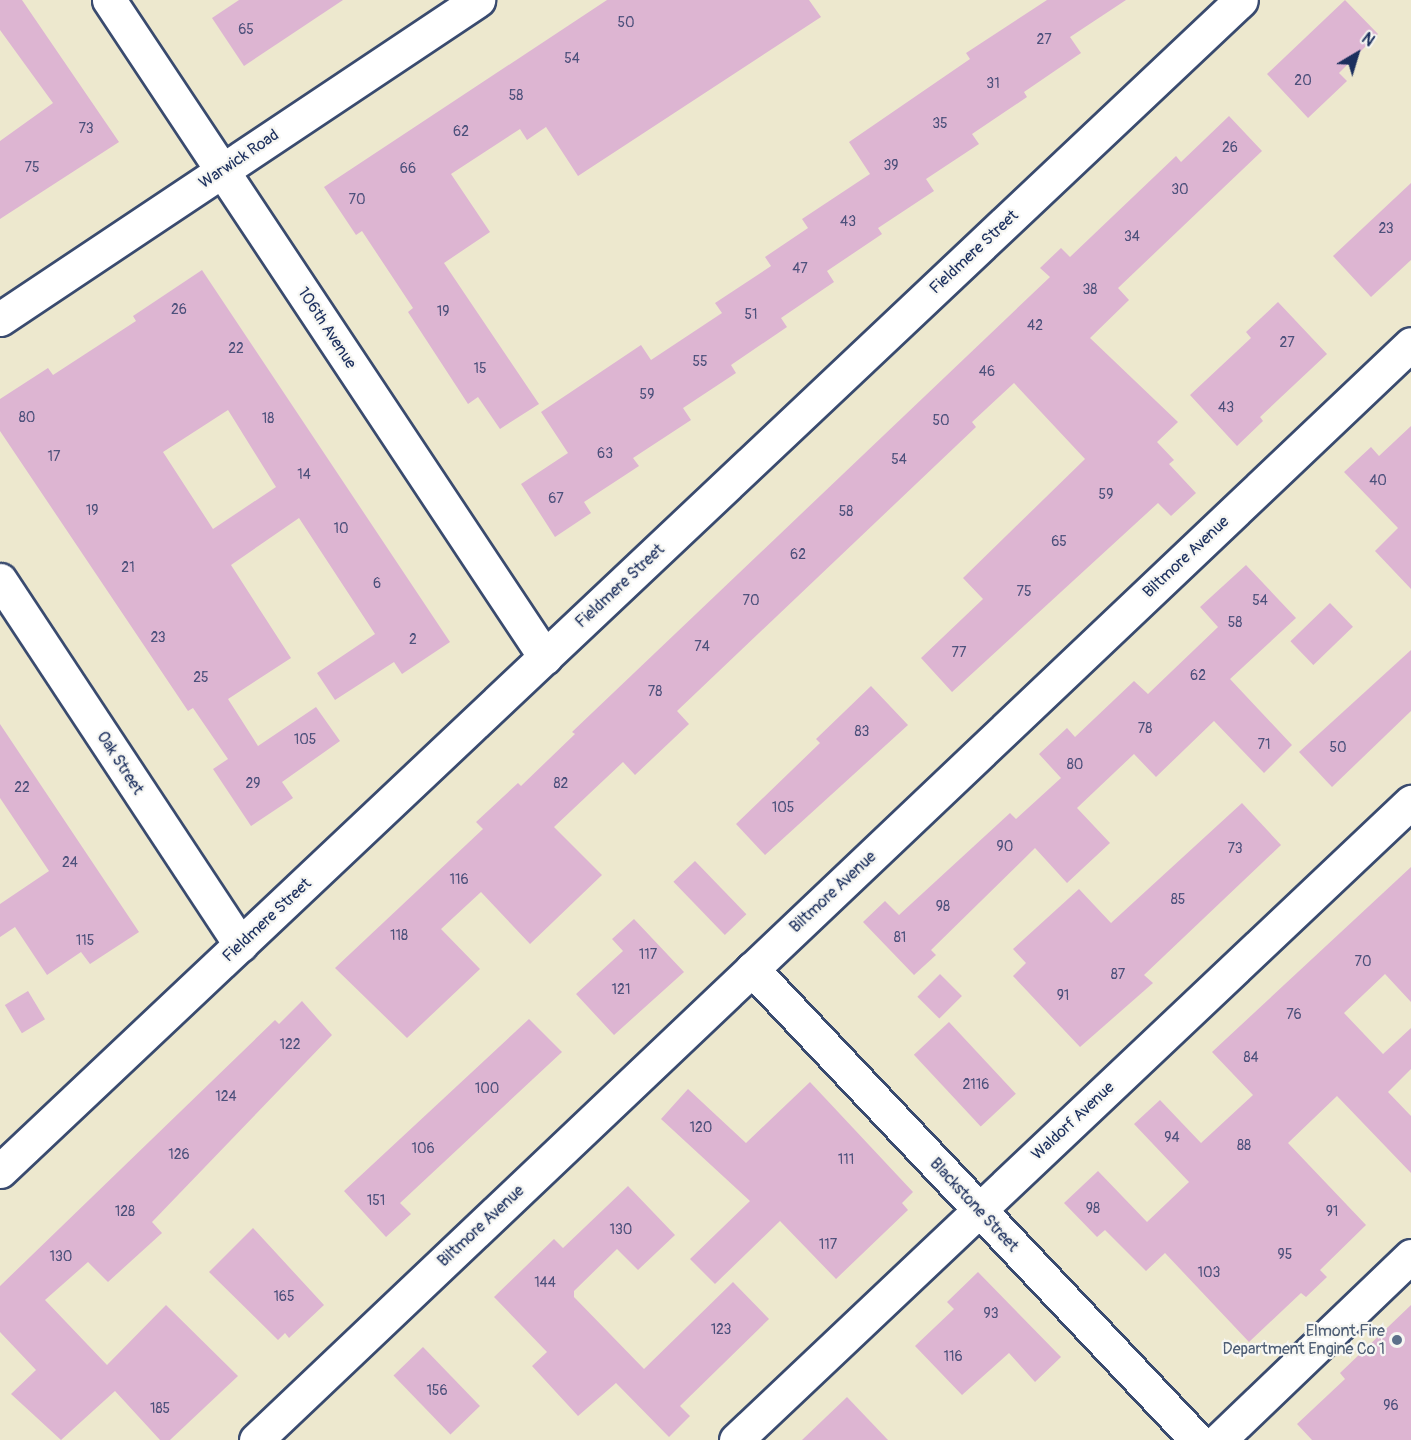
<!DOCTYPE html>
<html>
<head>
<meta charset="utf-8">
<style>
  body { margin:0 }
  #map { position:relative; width:1411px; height:1440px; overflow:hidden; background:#ede8ce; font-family:Pangolin,sans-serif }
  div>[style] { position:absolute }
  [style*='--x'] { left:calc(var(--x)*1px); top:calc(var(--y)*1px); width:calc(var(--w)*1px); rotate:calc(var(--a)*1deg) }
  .building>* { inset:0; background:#ddb5d2; transform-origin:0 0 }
  .roads { filter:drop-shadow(2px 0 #3a4b6f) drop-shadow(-2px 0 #3a4b6f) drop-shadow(0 2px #3a4b6f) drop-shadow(0 -2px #3a4b6f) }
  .street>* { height:33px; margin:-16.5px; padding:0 16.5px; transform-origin:16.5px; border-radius:16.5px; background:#fff }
  .dots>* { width:16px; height:16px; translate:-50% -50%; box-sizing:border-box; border:3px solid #f6f6f2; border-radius:50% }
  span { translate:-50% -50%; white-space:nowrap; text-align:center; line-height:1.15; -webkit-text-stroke:4.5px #f6f6f2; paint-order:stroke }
  .number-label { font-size:14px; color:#4c507b }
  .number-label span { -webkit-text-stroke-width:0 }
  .street-label { font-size:16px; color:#1b2f5e }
  .service-label { font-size:16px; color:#4e5e75 }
  .right { translate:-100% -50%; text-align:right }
  .north { position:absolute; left:1327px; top:24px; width:60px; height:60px; -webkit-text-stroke:4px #f6f6f2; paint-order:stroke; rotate:38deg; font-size:16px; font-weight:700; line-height:24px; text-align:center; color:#1b2f5e }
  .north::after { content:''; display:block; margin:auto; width:21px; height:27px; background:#1b2f5e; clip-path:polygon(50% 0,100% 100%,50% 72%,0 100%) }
</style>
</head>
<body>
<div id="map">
  <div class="building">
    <div style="clip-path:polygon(0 0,22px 0,119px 142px,0 219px,0 141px,53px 103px,0 30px)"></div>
    <div style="clip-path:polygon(239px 0,343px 0,244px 66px,212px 18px)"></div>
    <div style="clip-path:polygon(607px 0,809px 0,821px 17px,578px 176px,546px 127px,527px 140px,520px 129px,451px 174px,490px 232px,444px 263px,539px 404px,500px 429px,478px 397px,468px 404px,408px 312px,413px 308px,362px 231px,356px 235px,324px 187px)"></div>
    <div style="clip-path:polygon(1047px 0,1126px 0,1070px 37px,1081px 53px,1024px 92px,1027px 97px,972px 134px,979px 144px,926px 179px,934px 191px,878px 228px,882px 234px,827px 271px,834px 282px,781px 318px,787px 327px,731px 365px,736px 373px,683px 408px,691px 420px,633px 458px,639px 466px,584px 502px,591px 513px,555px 537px,521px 484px,568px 453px,541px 412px,641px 345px,651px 360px,722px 313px,715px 303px,771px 266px,765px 257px,808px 228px,802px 219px,870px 174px,849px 142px,970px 59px,966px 53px)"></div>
    <div style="clip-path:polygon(1345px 0,1378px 34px,1339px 73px,1347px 81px,1308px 118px,1267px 74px)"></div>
    <div style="clip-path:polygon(1229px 116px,1262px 151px,1118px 288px,1129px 300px,1090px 338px,1178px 422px,1157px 442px,1174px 460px,1169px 464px,1196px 493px,1171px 516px,1158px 503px,952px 692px,921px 658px,983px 599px,963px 578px,1085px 459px,1014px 383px,972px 422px,976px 427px,677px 711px,689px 724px,635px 775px,623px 762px,554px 827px,602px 875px,530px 944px,481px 892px,441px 929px,480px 969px,407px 1038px,335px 968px,483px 829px,476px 822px,518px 783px,521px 786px,575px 734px,572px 732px,1050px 277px,1040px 268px,1061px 248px,1070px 257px,1176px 156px,1181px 162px)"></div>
    <div style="clip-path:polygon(1411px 183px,1411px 260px,1371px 297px,1333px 256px)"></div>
    <div style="clip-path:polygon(evenodd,202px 270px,450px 642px,402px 674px,394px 662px,335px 700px,317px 673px,375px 634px,299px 518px,231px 565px,291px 658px,228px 699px,258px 746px,316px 707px,340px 741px,282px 782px,293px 798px,251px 826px,213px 769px,228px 759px,193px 708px,188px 711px,0 431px,0 399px,48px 368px,53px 375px,136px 321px,133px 316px,202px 270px,228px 410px,276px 487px,213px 529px,163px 452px,228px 410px)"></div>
    <div style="clip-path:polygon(1278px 302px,1327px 354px,1260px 417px,1263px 421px,1237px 446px,1190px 395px,1251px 338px,1246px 332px)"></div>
    <div style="clip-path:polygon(1411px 426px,1411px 589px,1375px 551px,1398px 528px,1344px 472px,1371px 447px,1379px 456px)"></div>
    <div style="clip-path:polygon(1246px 565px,1296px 618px,1230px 679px,1292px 745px,1264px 773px,1214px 721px,1156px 777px,1134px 754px,1077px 808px,1110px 843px,1067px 883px,1035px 848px,931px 950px,936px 955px,914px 975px,863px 922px,885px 901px,899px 915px,1010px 813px,1016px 819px,1061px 778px,1039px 754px,1067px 728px,1075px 737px,1134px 681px,1148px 694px,1218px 627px,1200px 607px)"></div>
    <div style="left:1330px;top:603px;width:33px;height:55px;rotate:46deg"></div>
    <div style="clip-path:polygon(1411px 650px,1411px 711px,1332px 787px,1299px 752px)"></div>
    <div style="clip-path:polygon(871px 686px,908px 725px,765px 855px,736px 824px,820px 743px,816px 739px)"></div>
    <div style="clip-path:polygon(0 724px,139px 932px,90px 964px,81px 952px,47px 975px,15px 927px,0 937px,0 904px,49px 871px,0 798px)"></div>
    <div style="clip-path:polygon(1242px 803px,1281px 845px,1144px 975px,1153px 983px,1080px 1047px,1013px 976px,1026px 963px,1013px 949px,1079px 889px,1111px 923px)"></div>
    <div style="left:695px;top:861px;width:74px;height:30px;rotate:46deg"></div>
    <div style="clip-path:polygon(1411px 867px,1411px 1002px,1385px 974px,1344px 1013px,1383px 1054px,1411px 1028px,1411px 1069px,1388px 1092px,1411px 1116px,1411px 1173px,1337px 1096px,1288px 1143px,1366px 1225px,1320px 1270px,1327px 1277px,1306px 1297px,1301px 1293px,1249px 1342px,1165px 1253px,1146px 1271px,1105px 1230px,1097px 1237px,1064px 1203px,1098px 1171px,1147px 1222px,1189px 1182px,1134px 1124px,1160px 1100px,1201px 1143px,1253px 1095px,1212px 1052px)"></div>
    <div style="clip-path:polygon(634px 919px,684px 972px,614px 1035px,576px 994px,623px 951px,612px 939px)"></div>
    <div style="left:940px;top:974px;width:31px;height:32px;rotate:45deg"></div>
    <div style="left:28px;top:991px;width:33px;height:27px;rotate:59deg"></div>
    <div style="clip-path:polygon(302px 1001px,332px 1035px,152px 1222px,162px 1233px,108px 1282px,88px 1262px,45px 1300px,107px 1365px,166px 1305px,238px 1376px,170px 1440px,160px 1440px,115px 1391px,61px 1440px,11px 1394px,36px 1370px,0 1332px,0 1286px,275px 1020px,279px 1024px)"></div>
    <div style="clip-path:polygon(529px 1019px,562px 1052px,400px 1203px,411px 1214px,386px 1237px,344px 1191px)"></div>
    <div style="left:949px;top:1022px;width:98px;height:48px;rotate:47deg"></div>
    <div style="clip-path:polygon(810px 1082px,913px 1192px,902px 1203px,908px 1210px,836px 1279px,780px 1221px,715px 1284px,690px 1259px,750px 1201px,661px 1119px,688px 1089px,746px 1143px)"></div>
    <div style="clip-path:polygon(628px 1186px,675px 1235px,638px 1270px,617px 1249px,574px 1291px,574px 1297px,644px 1369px,733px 1282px,769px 1319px,680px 1406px,690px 1416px,669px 1437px,616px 1383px,578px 1416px,532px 1366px,547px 1352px,494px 1297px,554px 1239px,563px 1248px)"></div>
    <div style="clip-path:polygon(253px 1228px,324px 1305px,289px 1338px,285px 1333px,278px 1340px,209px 1272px)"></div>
    <div style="clip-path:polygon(978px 1272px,1061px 1357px,1035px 1382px,1009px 1353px,962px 1395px,915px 1346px,954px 1309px,947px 1302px)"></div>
    <div style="clip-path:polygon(1411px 1305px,1411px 1440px,1312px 1440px,1297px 1424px,1345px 1379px,1340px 1373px)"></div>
    <div style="left:423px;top:1347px;width:82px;height:41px;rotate:46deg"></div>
    <div style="clip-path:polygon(847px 1397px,888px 1440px,802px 1440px)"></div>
  </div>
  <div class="roads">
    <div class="street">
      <div style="--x:109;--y:0;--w:789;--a:56.43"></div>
      <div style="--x:0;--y:319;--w:575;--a:-33.72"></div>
      <div style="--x:0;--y:580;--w:437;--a:56.6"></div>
      <div style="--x:752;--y:969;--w:648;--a:46.63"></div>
      <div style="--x:0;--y:1171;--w:1706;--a:-43.34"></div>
      <div style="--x:256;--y:1440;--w:1592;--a:-43.5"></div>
      <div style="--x:736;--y:1440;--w:929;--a:-43.39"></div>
      <div style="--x:1219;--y:1440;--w:266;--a:-43.8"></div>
    </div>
  </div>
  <div class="dots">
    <div style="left:1397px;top:1340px;background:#5c6f8a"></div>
  </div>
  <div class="number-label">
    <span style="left:626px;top:23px">50</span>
    <span style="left:246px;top:30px">65</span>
    <span style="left:1044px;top:40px">27</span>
    <span style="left:572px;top:59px">54</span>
    <span style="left:1303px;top:81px">20</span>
    <span style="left:993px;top:84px">31</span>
    <span style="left:516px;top:96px">58</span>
    <span style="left:940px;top:124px">35</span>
    <span style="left:86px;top:129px">73</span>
    <span style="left:461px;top:132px">62</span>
    <span style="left:1230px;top:148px">26</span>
    <span style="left:891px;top:166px">39</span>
    <span style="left:32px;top:168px">75</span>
    <span style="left:408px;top:169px">66</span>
    <span style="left:1180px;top:190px">30</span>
    <span style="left:357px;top:200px">70</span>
    <span style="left:848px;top:222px">43</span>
    <span style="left:1386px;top:229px">23</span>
    <span style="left:1132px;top:237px">34</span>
    <span style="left:800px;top:269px">47</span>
    <span style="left:1090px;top:290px">38</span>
    <span style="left:179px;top:310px">26</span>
    <span style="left:443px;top:312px">19</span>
    <span style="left:751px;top:315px">51</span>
    <span style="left:1035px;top:326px">42</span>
    <span style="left:1287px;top:343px">27</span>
    <span style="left:236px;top:349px">22</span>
    <span style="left:700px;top:362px">55</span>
    <span style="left:480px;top:369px">15</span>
    <span style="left:987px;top:372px">46</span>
    <span style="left:647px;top:395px">59</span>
    <span style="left:1226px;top:408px">43</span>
    <span style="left:27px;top:418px">80</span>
    <span style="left:268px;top:419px">18</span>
    <span style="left:941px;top:421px">50</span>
    <span style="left:605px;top:454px">63</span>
    <span style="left:54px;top:457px">17</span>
    <span style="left:899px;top:460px">54</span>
    <span style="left:304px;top:475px">14</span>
    <span style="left:1378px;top:481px">40</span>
    <span style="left:1106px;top:495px">59</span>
    <span style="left:556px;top:499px">67</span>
    <span style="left:92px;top:511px">19</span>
    <span style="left:846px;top:512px">58</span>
    <span style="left:341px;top:529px">10</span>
    <span style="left:1059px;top:542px">65</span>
    <span style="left:798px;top:555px">62</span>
    <span style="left:128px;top:568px">21</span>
    <span style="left:377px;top:584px">6</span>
    <span style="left:1024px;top:592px">75</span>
    <span style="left:751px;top:601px">70</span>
    <span style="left:1260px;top:601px">54</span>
    <span style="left:1235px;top:623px">58</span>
    <span style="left:158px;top:638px">23</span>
    <span style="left:413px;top:640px">2</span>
    <span style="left:702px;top:647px">74</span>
    <span style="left:959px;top:653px">77</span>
    <span style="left:1198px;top:676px">62</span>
    <span style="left:201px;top:678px">25</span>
    <span style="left:655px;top:692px">78</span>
    <span style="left:1145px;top:729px">78</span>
    <span style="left:862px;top:732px">83</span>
    <span style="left:305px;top:740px">105</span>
    <span style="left:1264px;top:745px">71</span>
    <span style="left:1338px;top:748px">50</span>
    <span style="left:1075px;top:765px">80</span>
    <span style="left:253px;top:784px">29</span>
    <span style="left:561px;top:784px">82</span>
    <span style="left:22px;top:788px">22</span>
    <span style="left:783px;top:808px">105</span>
    <span style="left:1005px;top:847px">90</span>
    <span style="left:1235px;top:849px">73</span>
    <span style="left:70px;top:863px">24</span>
    <span style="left:459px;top:880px">116</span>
    <span style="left:1178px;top:900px">85</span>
    <span style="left:943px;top:907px">98</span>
    <span style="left:399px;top:936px">118</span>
    <span style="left:900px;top:938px">81</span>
    <span style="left:85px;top:941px">115</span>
    <span style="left:648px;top:955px">117</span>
    <span style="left:1363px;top:962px">70</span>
    <span style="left:1118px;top:975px">87</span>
    <span style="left:621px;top:990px">121</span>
    <span style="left:1063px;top:996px">91</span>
    <span style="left:1294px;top:1015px">76</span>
    <span style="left:290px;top:1045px">122</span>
    <span style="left:1251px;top:1058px">84</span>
    <span style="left:976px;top:1085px">2116</span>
    <span style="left:487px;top:1089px">100</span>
    <span style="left:226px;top:1097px">124</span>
    <span style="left:701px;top:1128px">120</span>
    <span style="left:1172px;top:1138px">94</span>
    <span style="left:1244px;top:1146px">88</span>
    <span style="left:423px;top:1149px">106</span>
    <span style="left:179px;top:1155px">126</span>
    <span style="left:846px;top:1160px">111</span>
    <span style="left:376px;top:1201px">151</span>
    <span style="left:1093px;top:1209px">98</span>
    <span style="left:125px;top:1212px">128</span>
    <span style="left:1332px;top:1212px">91</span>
    <span style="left:621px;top:1230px">130</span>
    <span style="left:828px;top:1245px">117</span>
    <span style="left:1285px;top:1255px">95</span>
    <span style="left:61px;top:1257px">130</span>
    <span style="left:1209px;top:1273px">103</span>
    <span style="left:545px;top:1283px">144</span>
    <span style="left:284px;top:1297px">165</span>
    <span style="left:991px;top:1314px">93</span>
    <span style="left:721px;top:1330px">123</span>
    <span style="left:953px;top:1357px">116</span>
    <span style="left:437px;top:1391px">156</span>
    <span style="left:1391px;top:1406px">96</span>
    <span style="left:160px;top:1409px">185</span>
  </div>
  <div class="street-label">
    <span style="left:239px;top:159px;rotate:-34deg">Warwick Road</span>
    <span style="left:974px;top:252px;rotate:-43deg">Fieldmere Street</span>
    <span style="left:327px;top:328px;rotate:57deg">106th Avenue</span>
    <span style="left:1186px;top:557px;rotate:-43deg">Biltmore Avenue</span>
    <span style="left:620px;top:586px;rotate:-43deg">Fieldmere Street</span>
    <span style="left:120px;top:763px;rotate:57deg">Oak Street</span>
    <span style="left:833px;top:892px;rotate:-43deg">Biltmore Avenue</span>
    <span style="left:267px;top:920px;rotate:-43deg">Fieldmere Street</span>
    <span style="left:1073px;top:1121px;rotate:-43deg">Waldorf Avenue</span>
    <span style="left:974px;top:1205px;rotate:47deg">Blackstone Street</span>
    <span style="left:481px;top:1226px;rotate:-43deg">Biltmore Avenue</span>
  </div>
  <div class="service-label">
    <span class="right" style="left:1385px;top:1340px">Elmont Fire<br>Department Engine Co 1</span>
  </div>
  <div class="north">N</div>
</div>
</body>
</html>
